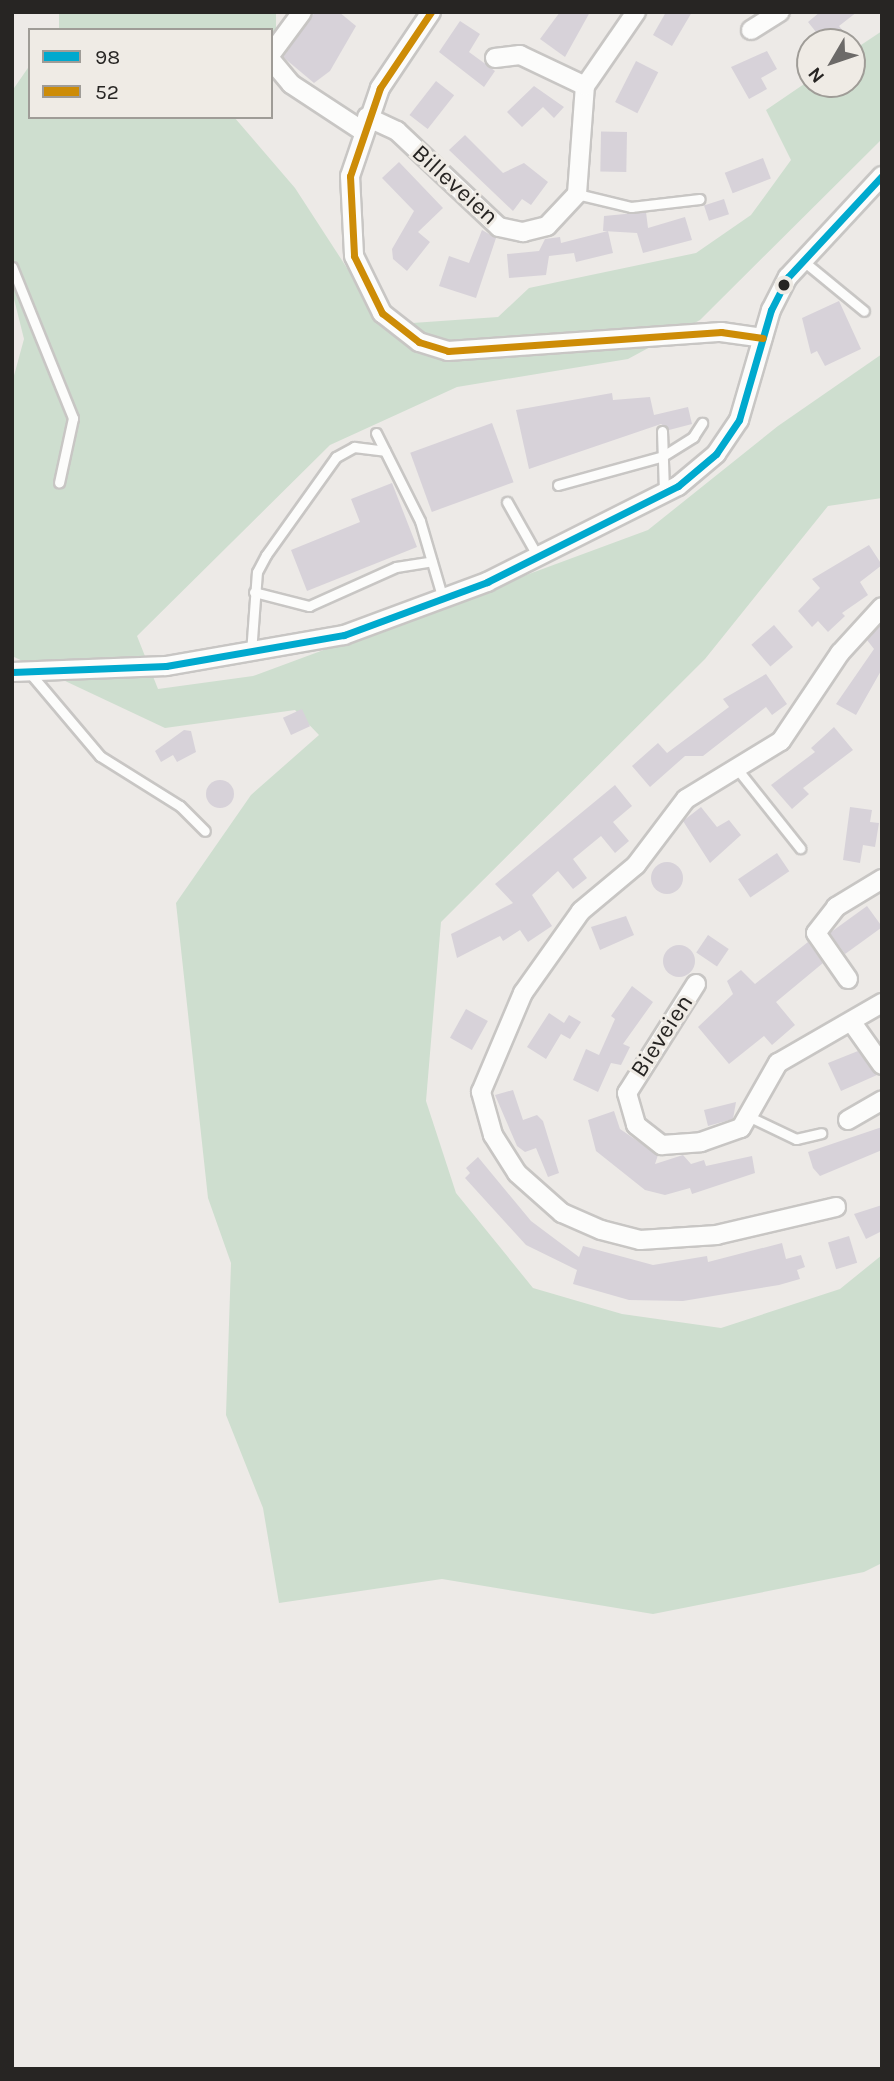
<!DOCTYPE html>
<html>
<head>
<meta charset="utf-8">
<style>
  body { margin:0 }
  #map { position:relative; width:894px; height:2081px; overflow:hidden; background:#edeae7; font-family:Karla,sans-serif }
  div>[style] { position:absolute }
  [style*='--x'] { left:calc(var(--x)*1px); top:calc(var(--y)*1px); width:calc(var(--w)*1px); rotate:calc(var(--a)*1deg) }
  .green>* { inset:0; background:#cedecf; transform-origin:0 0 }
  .building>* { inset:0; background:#d7d2d9; transform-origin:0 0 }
  .round { border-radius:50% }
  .roads { filter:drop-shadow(2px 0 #c8c6c4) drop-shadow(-2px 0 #c8c6c4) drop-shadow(0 2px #c8c6c4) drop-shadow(0 -2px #c8c6c4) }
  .lane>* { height:9px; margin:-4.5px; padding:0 4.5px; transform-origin:4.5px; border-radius:4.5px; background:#fcfcfb }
  .street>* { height:18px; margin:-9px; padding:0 9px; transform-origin:9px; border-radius:9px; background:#fcfcfb }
  .bus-1>* { height:7px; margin:-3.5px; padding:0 3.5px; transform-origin:3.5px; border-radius:3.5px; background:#00a9ce }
  .bus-2>* { height:7px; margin:-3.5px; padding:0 3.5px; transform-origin:3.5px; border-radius:3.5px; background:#cd8c07 }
  .dots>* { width:19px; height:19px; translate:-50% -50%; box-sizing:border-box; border:4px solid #efebe5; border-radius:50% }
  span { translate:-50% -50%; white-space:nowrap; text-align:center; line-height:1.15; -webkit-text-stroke:6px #efebe5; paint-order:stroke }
  .street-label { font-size:24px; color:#272523 }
  .frame { position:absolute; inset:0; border:14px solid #272523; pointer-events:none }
  .legend { position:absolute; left:28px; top:28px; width:245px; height:91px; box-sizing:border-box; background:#efebe5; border:2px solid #9f9c97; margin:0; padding:9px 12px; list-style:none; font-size:21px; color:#272523 }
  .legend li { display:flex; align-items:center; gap:14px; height:35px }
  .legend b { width:35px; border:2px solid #9f9c97 }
  .north { position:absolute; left:796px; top:28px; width:70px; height:70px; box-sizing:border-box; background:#efebe5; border:2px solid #9f9c97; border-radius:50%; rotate:231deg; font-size:19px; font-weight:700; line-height:28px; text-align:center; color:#272523 }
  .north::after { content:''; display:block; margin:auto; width:24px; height:32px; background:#6c6a68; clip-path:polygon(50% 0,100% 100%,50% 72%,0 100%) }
</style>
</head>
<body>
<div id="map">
  <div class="green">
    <div style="left:59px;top:12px;width:217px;height:21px"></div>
    <div style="clip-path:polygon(882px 31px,882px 139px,700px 320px,628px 359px,457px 387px,330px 445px,137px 636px,158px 689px,253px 676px,648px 530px,778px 426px,882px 354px,882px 498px,828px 506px,705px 659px,441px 922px,426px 1101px,456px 1193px,533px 1288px,622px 1314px,721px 1328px,840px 1289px,882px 1255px,882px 1563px,864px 1572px,653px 1614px,442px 1579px,279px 1603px,263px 1508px,226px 1415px,231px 1263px,208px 1198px,176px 903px,251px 795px,319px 735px,295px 710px,165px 728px,12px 656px,12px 383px,24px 339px,12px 291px,12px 91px,30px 65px,30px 117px,234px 117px,295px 188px,384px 325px,498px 317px,529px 288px,696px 253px,751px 215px,791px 160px,766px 110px,810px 80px,852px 84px,852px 51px)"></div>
  </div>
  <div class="building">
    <div style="clip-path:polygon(315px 12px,339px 12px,356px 26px,330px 71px,314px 83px,283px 57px)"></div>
    <div style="clip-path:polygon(560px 12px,590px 12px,565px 57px,540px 39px)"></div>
    <div style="clip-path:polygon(666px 12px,692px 12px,672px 46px,653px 35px)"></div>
    <div style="clip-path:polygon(820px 12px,857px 12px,839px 26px,847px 36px,839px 42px,824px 42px,808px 22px)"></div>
    <div style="clip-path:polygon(460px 21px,480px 34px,469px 52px,495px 71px,484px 87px,439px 52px)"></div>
    <div style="clip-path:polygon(767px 51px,777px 69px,761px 78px,767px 89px,749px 99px,731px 67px)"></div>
    <div style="left:636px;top:61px;width:25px;height:46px;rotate:27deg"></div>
    <div style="left:436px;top:81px;width:23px;height:43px;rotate:38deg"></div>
    <div style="clip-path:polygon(534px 86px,564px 107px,554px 118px,543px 107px,522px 127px,507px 112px)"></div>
    <div style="left:627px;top:132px;width:40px;height:26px;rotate:91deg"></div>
    <div style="clip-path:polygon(465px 135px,503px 173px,524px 163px,548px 182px,531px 205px,522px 199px,513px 211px,449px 150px)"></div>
    <div style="left:763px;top:158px;width:22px;height:41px;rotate:69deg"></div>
    <div style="clip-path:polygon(399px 162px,443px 208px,418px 232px,430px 242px,407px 271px,393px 259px,392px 249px,414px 211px,382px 178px)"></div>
    <div style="left:724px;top:199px;width:16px;height:21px;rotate:72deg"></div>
    <div style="clip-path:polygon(646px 212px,648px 228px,685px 217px,692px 240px,643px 253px,637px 233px,603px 231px,604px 216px)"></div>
    <div style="clip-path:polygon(482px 230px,496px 238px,476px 298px,439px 286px,449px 256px,469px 263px)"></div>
    <div style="clip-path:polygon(608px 231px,613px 253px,576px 262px,574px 253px,549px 256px,546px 275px,509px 278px,507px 254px,539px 251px,545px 239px,560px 237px,561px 243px)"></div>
    <div style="clip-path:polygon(839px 301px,861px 349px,825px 366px,817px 351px,811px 354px,802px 318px)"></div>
    <div style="clip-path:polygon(612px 393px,613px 400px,650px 397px,654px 415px,688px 407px,692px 424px,669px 430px,661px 424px,529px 469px,516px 410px)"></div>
    <div style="left:492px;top:423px;width:63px;height:87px;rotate:70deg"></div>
    <div style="clip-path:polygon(392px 483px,417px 547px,307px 591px,291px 550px,360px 522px,351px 499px)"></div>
    <div style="clip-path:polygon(869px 545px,882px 565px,860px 582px,868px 595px,842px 613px,845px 616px,828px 632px,818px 621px,812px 627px,798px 611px,820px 588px,812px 579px)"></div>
    <div style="clip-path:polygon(882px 624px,882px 669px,856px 715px,836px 704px,874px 649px,867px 640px)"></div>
    <div style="left:774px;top:625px;width:29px;height:30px;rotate:49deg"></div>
    <div style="clip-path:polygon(766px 674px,787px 704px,772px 715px,766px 707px,703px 756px,685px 756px,650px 787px,632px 766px,658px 743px,667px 753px,729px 707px,723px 699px)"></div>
    <div style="left:302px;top:709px;width:19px;height:21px;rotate:65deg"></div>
    <div style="clip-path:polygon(834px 727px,853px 750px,803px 788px,809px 794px,792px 809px,771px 785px,815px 752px,811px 748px)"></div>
    <div style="clip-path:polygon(184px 730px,191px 731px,196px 752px,177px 762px,173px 755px,161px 762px,155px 751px)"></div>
    <div class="round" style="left:206px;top:780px;width:28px;height:28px"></div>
    <div style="clip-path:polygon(615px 785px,632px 806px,613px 822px,629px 841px,615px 853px,601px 836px,573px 859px,587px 878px,573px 889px,558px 871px,532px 895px,552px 926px,528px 942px,520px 930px,503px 941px,500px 936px,457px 958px,451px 934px,513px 903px,495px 884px)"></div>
    <div style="clip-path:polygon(701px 807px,717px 827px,729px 820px,741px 835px,710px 863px,683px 821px)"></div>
    <div style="clip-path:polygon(850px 807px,872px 810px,870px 822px,879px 823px,875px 847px,863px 845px,860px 863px,843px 860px)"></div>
    <div style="left:777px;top:853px;width:22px;height:47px;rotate:56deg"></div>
    <div class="round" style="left:651px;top:862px;width:32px;height:32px"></div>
    <div style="left:867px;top:906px;width:26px;height:46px;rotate:54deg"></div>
    <div style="clip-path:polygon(626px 916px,634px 935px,600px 950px,591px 927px)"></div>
    <div style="left:708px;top:935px;width:25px;height:21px;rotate:34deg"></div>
    <div style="clip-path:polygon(808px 942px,823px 963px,776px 1002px,795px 1025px,772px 1045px,764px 1036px,729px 1064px,698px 1027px,733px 994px,727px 981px,741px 970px,755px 984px)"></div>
    <div class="round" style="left:663px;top:945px;width:32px;height:32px"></div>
    <div style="clip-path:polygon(632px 986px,653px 1002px,623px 1044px,630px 1047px,621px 1065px,611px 1063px,598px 1092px,573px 1080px,586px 1049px,599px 1055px,615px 1019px,611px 1016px)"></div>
    <div style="left:466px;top:1009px;width:25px;height:33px;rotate:29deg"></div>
    <div style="clip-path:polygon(549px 1013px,564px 1023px,569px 1015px,581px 1022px,570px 1039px,561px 1034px,546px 1059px,527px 1047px)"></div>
    <div style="clip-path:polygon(858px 1051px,877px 1075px,841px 1091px,828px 1063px)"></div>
    <div style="clip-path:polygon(513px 1090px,523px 1120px,537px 1115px,543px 1121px,559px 1173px,548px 1177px,536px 1148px,525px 1152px,517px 1146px,495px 1095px)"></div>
    <div style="clip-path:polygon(736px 1102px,733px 1119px,708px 1126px,704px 1110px)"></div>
    <div style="clip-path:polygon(614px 1111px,620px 1129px,658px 1155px,655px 1164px,683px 1155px,691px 1164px,704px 1160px,706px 1166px,752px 1156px,755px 1173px,692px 1194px,690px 1188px,665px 1195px,645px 1190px,596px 1151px,588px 1120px)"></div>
    <div style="clip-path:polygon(882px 1127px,882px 1150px,820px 1176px,813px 1168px,808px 1152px)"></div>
    <div style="clip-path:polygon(478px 1157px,531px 1221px,579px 1257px,583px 1246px,653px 1265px,707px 1256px,708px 1262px,782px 1243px,786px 1259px,801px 1255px,805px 1267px,797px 1270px,800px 1279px,779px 1285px,683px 1301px,629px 1300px,573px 1284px,577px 1270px,526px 1245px,465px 1178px,470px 1173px,466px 1168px)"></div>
    <div style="clip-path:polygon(882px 1205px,882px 1231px,866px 1239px,854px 1214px)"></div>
    <div style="left:849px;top:1236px;width:28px;height:22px;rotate:73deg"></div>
  </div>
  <div class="roads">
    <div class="lane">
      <div style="--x:577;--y:194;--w:56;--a:13.5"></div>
      <div style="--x:631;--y:207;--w:69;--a:-6.6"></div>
      <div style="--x:802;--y:260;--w:80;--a:39.4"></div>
      <div style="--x:12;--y:267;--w:163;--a:68"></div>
      <div style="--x:73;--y:418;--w:66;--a:102.2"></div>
      <div style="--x:662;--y:431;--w:61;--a:88.1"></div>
      <div style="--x:376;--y:433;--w:98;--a:63.4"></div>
      <div style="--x:420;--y:521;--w:81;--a:73.6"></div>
      <div style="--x:558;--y:485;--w:109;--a:-15.4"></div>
      <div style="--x:663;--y:456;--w:36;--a:-32"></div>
      <div style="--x:693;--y:437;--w:17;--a:-57"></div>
      <div style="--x:507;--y:502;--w:63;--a:60.6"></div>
      <div style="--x:254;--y:592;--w:57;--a:14.3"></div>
      <div style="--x:309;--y:606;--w:95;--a:-24.1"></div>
      <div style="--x:396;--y:567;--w:36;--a:-9"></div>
      <div style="--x:251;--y:653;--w:81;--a:-85.8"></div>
      <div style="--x:257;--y:572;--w:19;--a:-62"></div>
      <div style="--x:266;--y:555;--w:120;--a:-54.5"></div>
      <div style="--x:336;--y:457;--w:21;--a:-29"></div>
      <div style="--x:354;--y:447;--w:31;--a:7"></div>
      <div style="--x:29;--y:672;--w:110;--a:49.8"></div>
      <div style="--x:100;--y:756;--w:94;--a:32"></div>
      <div style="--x:180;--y:806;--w:35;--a:45"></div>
      <div style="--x:738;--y:770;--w:100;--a:51.5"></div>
      <div style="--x:752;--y:1118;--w:49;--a:25.5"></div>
      <div style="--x:796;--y:1139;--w:26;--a:-13"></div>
    </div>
    <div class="street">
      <div style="--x:431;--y:12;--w:92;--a:123.9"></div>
      <div style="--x:380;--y:88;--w:93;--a:108.8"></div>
      <div style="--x:350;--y:176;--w:80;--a:87.1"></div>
      <div style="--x:354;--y:256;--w:64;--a:63.8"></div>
      <div style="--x:382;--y:313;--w:47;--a:38.1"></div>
      <div style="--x:419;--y:342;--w:30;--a:17"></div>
      <div style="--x:448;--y:351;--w:274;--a:-4"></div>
      <div style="--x:721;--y:332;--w:42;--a:8.1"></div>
      <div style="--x:751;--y:30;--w:34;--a:-32"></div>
      <div style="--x:271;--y:54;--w:52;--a:-53.6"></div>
      <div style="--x:495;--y:58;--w:25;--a:-7"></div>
      <div style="--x:520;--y:55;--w:72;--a:25.5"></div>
      <div style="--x:271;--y:60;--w:31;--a:50"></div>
      <div style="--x:291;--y:84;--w:84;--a:33.3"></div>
      <div style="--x:367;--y:117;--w:33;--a:25"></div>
      <div style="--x:397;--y:131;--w:140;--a:43.3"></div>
      <div style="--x:499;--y:227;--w:25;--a:12"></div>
      <div style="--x:523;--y:232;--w:25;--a:-14"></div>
      <div style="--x:547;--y:226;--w:44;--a:-46.8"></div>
      <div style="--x:577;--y:194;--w:108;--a:-85.8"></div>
      <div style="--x:585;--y:86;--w:90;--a:-55.4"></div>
      <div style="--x:12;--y:672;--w:154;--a:-2.2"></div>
      <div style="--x:166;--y:666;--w:181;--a:-9.9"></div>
      <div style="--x:344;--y:635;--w:153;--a:-20.3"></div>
      <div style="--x:487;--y:582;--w:214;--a:-26.7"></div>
      <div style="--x:678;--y:486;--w:50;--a:-40.1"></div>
      <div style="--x:716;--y:454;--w:41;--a:-55.9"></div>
      <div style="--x:739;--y:420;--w:115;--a:-73.8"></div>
      <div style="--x:771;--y:310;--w:37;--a:-63"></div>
      <div style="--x:788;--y:277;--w:138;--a:-47.1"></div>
      <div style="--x:848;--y:979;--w:56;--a:-124.8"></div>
      <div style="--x:816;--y:933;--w:33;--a:-52"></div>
      <div style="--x:836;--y:907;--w:54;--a:-31.3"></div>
      <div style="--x:696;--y:984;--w:129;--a:122.3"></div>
      <div style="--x:627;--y:1093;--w:33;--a:74"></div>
      <div style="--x:636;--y:1125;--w:33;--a:38"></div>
      <div style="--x:662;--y:1145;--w:39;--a:-4"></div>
      <div style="--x:701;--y:1142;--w:42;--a:-19.3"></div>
      <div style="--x:741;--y:1128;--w:75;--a:-60.4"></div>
      <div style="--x:778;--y:1063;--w:120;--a:-30"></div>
      <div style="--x:853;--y:1024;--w:50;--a:54.7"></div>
      <div style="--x:848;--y:1120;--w:39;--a:-30"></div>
      <div style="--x:836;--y:1207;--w:122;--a:166.8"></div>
      <div style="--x:717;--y:1235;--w:77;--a:176.3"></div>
      <div style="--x:640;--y:1240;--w:40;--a:-165.6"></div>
      <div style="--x:601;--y:1230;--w:43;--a:-156.4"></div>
      <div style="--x:562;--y:1213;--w:60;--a:-138.4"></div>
      <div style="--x:517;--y:1173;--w:45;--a:-122.3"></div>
      <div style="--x:493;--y:1135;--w:45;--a:-105.6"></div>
      <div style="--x:481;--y:1092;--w:108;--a:-67"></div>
      <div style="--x:523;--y:993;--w:100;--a:-54.7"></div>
      <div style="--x:581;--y:911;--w:72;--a:-39.9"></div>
      <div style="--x:636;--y:865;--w:83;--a:-52.9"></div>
      <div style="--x:686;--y:799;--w:111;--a:-31.4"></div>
      <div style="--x:781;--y:741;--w:106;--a:-56.2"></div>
      <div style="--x:840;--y:653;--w:62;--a:-47.6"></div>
    </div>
  </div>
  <div class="bus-1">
    <div style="--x:12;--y:672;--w:154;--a:-2.2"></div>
    <div style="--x:166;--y:666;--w:181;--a:-9.9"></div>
    <div style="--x:344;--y:635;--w:153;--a:-20.3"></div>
    <div style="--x:487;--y:582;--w:214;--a:-26.7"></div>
    <div style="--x:678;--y:486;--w:50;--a:-40.1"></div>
    <div style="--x:716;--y:454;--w:41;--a:-55.9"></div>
    <div style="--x:739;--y:420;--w:115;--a:-73.8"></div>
    <div style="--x:771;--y:310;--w:37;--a:-63"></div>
    <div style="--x:788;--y:277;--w:138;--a:-47.1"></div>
  </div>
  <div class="bus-2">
    <div style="--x:431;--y:12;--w:92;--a:123.9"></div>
    <div style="--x:380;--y:88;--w:93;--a:108.8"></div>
    <div style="--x:350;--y:176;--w:80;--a:87.1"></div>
    <div style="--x:354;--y:256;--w:64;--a:63.8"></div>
    <div style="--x:382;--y:313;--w:47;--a:38.1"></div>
    <div style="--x:419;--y:342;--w:30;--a:17"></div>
    <div style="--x:448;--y:351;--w:274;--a:-4"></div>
    <div style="--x:721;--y:332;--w:42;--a:8.1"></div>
  </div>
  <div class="dots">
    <div style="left:784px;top:285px;background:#272523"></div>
  </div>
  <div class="street-label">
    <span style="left:455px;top:185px;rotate:42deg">Billeveien</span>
    <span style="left:662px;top:1036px;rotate:-57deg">Bieveien</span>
  </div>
  <div class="frame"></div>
  <ul class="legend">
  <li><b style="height:9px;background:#00a9ce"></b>98</li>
  <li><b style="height:9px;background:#cd8c07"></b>52</li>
  </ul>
  <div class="north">N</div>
</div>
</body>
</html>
